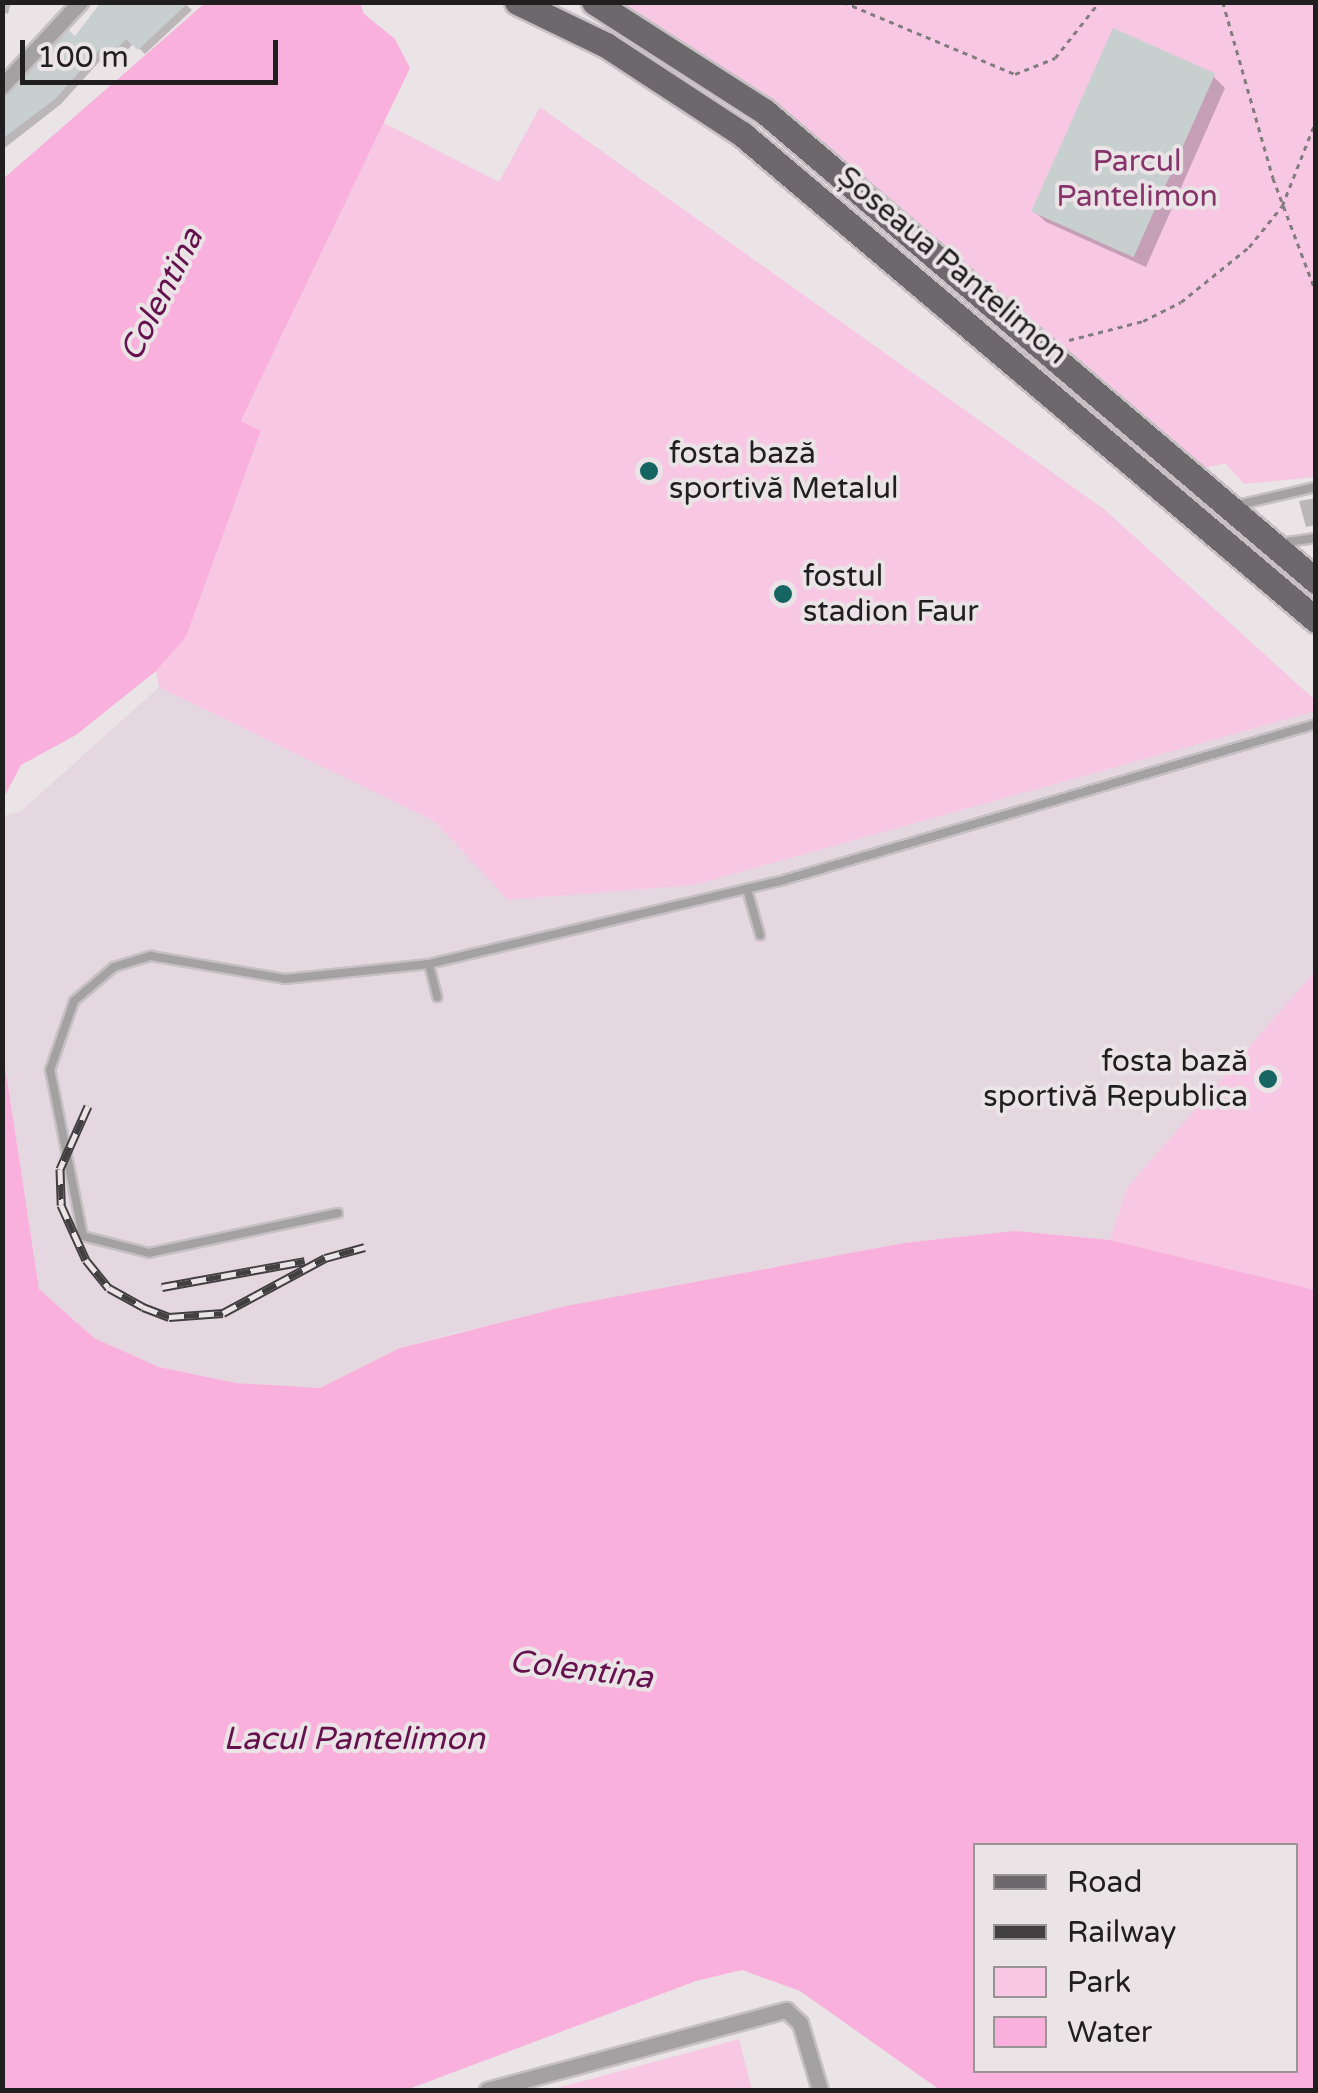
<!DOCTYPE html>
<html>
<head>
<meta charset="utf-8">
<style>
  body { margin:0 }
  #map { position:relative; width:1318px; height:2093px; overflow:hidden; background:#eae4e7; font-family:"Varela Round",sans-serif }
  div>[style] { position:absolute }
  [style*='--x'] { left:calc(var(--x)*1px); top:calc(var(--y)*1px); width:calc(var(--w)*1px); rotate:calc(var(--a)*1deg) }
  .built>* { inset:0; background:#e5d7df }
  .green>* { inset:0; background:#f7c7e3 }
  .water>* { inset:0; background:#f9b0dc }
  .shadow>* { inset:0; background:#0003 }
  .building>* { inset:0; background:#c8d0cf; transform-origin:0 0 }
  .path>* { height:2.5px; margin-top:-1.25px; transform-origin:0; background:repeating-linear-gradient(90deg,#817d7f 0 5px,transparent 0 10px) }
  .roads { filter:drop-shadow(2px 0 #c6c0c3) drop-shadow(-2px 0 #c6c0c3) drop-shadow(0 2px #c6c0c3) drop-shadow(0 -2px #c6c0c3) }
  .service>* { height:8px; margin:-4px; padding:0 4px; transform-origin:4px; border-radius:4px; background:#a4a1a2 }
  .minor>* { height:15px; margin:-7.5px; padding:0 7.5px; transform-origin:7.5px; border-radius:7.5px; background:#a4a1a2 }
  .primary>* { height:25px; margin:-12.5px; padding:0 12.5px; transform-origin:12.5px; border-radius:12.5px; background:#6d686b }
  .rail>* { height:9px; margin-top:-4.5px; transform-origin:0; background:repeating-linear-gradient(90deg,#eae4e7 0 15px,#423f40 0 30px); box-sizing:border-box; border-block:2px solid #423f40 }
  .dots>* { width:28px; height:28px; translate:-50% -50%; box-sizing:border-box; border:5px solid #eae4e7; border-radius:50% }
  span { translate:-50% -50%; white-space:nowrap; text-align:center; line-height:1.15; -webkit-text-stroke:8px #eae4e7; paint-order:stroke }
  .park-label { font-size:30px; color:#87346b }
  .street-label { font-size:30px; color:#201e1f }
  .poi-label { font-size:30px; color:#201e1f }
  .left { translate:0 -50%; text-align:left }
  .right { translate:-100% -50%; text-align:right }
  .water-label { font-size:32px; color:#65114d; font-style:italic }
  .frame { position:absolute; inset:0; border:5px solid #201e1f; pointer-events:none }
  .legend { position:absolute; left:973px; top:1843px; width:325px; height:230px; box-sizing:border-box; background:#eae4e7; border:2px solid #999597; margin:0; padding:12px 18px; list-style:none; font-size:30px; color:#201e1f }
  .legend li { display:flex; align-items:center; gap:20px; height:50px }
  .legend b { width:50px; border:2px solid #999597 }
  .scale { position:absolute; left:20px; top:40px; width:258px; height:45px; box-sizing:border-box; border:5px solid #201e1f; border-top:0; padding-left:12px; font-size:30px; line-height:35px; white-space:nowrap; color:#201e1f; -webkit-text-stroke:8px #eae4e7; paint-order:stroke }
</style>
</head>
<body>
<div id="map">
  <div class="built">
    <div style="clip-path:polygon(159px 687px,434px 821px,508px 900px,694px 885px,1315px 711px,1315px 971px,1127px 1188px,1110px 1240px,1015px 1231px,772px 1267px,458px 1332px,400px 1348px,320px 1388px,236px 1383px,159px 1367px,94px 1338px,39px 1289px,3px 1053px,2px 816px,20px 812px)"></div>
  </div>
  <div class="green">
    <div style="clip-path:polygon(618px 3px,1315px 3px,1315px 477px,1244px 484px,1225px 463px,1202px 469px,776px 106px)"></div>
    <div style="clip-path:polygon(540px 107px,1105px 510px,1315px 700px,1316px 711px,694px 885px,508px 900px,434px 821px,159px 687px,156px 671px,186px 637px,261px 432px,241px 422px,384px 123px,499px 182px)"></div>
    <div style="clip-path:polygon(1315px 971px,1315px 1290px,1110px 1240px,1127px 1188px)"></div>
    <div style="clip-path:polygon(739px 2039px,752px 2090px,550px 2090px)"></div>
  </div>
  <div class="water">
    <div style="clip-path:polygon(205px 3px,360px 3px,364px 14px,395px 39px,410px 68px,241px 421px,261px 431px,186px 637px,156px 671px,76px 735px,21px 765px,3px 799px,3px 179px)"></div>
    <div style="clip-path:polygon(evenodd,3px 1053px,39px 1289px,94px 1338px,159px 1367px,236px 1383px,320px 1388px,400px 1348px,566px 1306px,904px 1243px,1015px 1231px,1110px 1240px,1315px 1290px,1315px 2090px,940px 2090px,800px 1991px,742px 1970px,696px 1981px,406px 2090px,3px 2090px,3px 1053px,976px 1846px,1296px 1846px,1296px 2070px,976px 2070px,976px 1846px)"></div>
  </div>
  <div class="shadow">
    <div style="clip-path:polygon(2px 2px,11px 2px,8px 14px,2px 12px)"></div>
    <div style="clip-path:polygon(183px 2px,192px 10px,145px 54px,134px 43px,117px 61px,108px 52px,61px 104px,2px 150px,2px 107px,77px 38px)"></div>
    <div style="clip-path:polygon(1213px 76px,1225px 88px,1146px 267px,1046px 222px,1034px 211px)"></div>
    <div style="clip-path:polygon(1316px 498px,1316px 525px,1306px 527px,1299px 501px)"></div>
  </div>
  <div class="building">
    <div style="clip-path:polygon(101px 2px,189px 2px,138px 50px,126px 39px,110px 57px,100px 49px,55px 99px,2px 139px,2px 99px,69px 30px,75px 36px)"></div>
    <div style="left:1113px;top:28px;width:112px;height:201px;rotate:24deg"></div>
  </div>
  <div class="path">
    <div style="--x:843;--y:2;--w:186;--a:22.7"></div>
    <div style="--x:1015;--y:74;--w:43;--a:-21.8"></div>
    <div style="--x:1055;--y:58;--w:71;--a:-51.8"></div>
    <div style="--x:1223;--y:2;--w:183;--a:74.1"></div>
    <div style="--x:1273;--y:178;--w:122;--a:69.3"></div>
    <div style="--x:1315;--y:2;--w:1;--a:45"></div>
    <div style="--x:1069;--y:340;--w:76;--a:-14.4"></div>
    <div style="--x:1143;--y:321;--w:42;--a:-26.6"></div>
    <div style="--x:1181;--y:302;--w:87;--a:-39"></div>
    <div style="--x:1249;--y:247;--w:53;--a:-51.2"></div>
    <div style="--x:1282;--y:206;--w:92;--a:-68.4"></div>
  </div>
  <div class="roads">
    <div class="service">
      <div style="--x:1238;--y:505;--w:80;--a:-13"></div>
      <div style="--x:1280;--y:543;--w:36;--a:-8"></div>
      <div style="--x:747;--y:889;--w:48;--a:74.2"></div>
      <div style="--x:429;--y:964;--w:34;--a:76"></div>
      <div style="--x:338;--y:1213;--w:193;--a:168.1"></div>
      <div style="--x:149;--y:1253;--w:68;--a:-165.6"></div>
      <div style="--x:83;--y:1236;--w:169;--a:-101.2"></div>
      <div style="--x:50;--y:1070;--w:73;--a:-70.8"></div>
      <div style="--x:74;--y:1001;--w:52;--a:-40.4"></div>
      <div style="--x:114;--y:967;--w:39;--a:-17"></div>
      <div style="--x:151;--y:956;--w:136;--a:9.7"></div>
      <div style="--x:285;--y:979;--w:145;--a:-5.9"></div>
      <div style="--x:429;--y:964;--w:358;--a:-13.3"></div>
      <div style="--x:777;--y:882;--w:562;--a:-16.34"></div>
    </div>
    <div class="minor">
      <div style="--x:2;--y:86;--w:115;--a:-47.1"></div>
      <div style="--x:487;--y:2090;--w:310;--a:-15"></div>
      <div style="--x:786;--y:2010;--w:19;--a:43"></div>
      <div style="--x:800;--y:2023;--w:70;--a:73.4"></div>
    </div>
    <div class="primary">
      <div style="--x:517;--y:2;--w:99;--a:25.8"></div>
      <div style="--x:606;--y:45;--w:163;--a:33.2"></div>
      <div style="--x:742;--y:134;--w:752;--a:40.25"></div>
      <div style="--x:594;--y:2;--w:202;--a:32.7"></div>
      <div style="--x:764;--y:111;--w:725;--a:40.41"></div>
    </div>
  </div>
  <div class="rail">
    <div style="--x:88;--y:1106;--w:69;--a:114"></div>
    <div style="--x:60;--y:1169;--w:36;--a:88"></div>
    <div style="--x:61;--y:1205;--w:60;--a:65.6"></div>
    <div style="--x:86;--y:1260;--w:36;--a:51"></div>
    <div style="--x:109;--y:1288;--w:39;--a:29"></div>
    <div style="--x:143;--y:1307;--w:28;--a:21"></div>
    <div style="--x:169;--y:1317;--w:54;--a:-4.2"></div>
    <div style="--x:223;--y:1313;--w:116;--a:-28.3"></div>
    <div style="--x:325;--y:1258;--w:41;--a:-15.4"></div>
    <div style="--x:162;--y:1287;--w:145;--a:-10.3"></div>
  </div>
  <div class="dots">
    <div style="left:649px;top:471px;background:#176562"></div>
    <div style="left:783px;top:594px;background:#176562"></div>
    <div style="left:1268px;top:1079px;background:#176562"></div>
  </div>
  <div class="park-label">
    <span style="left:1137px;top:179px">Parcul<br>Pantelimon</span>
  </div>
  <div class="street-label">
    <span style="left:952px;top:266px;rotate:40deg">Șoseaua Pantelimon</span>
  </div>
  <div class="poi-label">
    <span class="left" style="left:669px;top:471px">fosta bază<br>sportivă Metalul</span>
    <span class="left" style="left:803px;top:594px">fostul<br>stadion Faur</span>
    <span class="right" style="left:1248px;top:1079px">fosta bază<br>sportivă Republica</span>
  </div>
  <div class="water-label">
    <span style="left:162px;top:295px;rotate:-63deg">Colentina</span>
    <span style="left:581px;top:1670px;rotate:7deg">Colentina</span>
    <span style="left:354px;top:1739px">Lacul Pantelimon</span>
  </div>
  <div class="frame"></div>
  <ul class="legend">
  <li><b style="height:12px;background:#6d686b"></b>Road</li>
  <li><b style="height:12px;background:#423f40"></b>Railway</li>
  <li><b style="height:28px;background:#f7c7e3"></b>Park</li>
  <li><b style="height:28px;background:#f9b0dc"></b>Water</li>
  </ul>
  <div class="scale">100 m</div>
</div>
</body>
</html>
